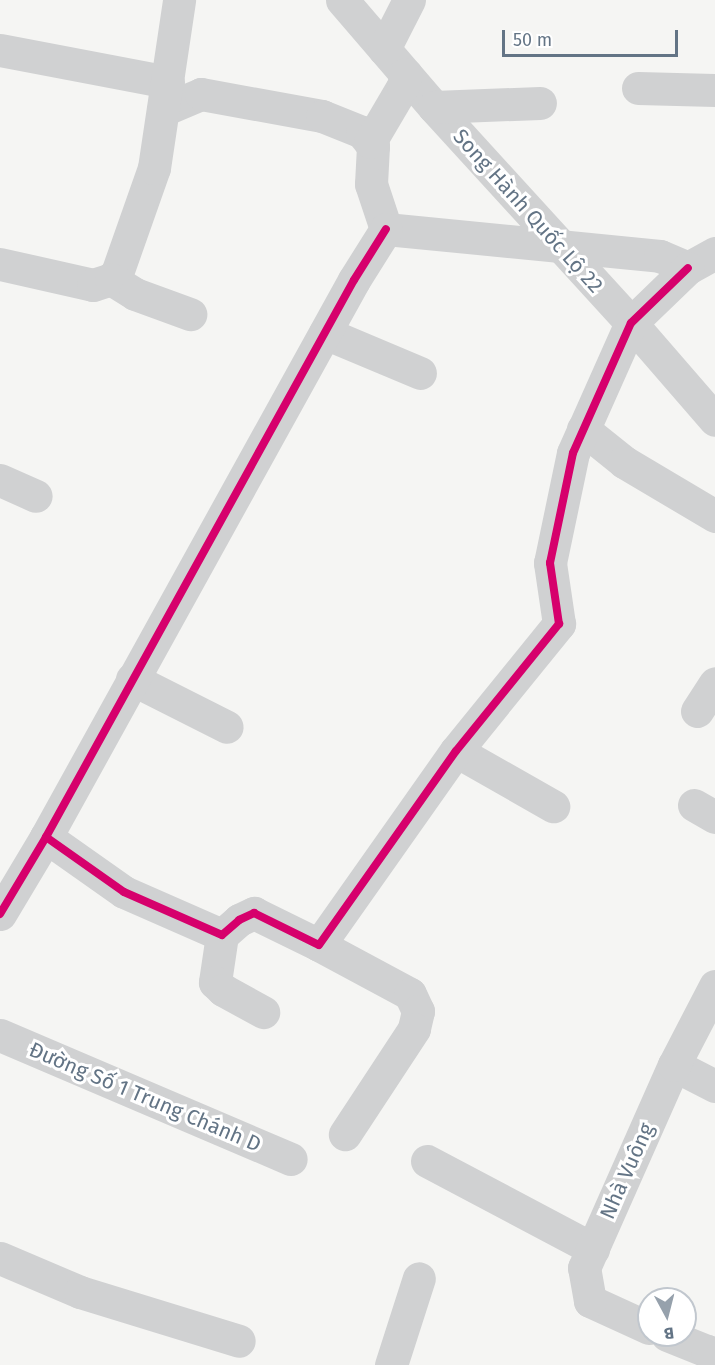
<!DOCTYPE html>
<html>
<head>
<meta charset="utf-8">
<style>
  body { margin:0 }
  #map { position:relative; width:715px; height:1365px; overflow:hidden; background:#f5f5f3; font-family:"Fira Sans",sans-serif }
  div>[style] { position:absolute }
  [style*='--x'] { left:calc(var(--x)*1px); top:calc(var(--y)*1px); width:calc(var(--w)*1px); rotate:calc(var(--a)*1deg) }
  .minor>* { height:33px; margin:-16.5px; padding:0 16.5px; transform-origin:16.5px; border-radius:16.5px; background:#d0d1d2 }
  .cycleway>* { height:8px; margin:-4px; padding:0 4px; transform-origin:4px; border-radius:4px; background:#d6006c }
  span { translate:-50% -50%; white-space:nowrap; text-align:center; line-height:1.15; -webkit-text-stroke:6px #fff; paint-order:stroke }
  .street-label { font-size:21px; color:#637485 }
  .north { position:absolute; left:637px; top:1287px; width:60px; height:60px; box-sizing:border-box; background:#fff; border:2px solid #c1c7ce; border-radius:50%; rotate:173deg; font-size:16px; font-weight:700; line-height:24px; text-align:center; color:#637485 }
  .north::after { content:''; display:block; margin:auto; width:21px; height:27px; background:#96a1ac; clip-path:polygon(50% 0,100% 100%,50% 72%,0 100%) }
  .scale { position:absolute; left:502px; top:30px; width:176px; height:27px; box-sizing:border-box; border:3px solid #637485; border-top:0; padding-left:8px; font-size:18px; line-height:21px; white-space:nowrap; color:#637485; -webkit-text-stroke:4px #fff; paint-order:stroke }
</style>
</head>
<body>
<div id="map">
  <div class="minor">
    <div style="--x:342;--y:0;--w:141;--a:49.3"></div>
    <div style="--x:434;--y:107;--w:292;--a:47.6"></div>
    <div style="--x:631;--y:323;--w:128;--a:49.1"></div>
    <div style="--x:384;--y:49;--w:55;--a:-63"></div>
    <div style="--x:0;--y:50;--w:171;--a:10.8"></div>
    <div style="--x:638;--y:88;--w:77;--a:1.5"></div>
    <div style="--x:434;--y:107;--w:106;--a:-2.2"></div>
    <div style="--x:163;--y:110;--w:41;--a:-22.8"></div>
    <div style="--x:201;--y:94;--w:123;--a:10.3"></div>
    <div style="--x:322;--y:116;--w:43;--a:21.8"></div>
    <div style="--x:362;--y:132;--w:18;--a:52"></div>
    <div style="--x:373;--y:146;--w:38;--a:93"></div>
    <div style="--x:371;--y:184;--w:47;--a:71.6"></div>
    <div style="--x:370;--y:142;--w:65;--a:-59.5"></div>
    <div style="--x:403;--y:86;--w:12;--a:-76"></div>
    <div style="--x:386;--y:229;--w:275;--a:5.6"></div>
    <div style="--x:660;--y:256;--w:30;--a:23"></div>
    <div style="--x:688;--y:268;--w:31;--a:-29"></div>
    <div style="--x:0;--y:264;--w:95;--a:12.7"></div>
    <div style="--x:93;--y:285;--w:19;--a:-18"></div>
    <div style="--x:111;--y:279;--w:8;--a:-45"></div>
    <div style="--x:117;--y:273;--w:111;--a:-70.6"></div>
    <div style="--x:154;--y:168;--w:170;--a:-81.5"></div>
    <div style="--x:111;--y:279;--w:28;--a:32"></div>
    <div style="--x:135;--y:294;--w:59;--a:20"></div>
    <div style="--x:325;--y:333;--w:103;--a:22.8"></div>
    <div style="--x:583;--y:429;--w:53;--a:38.8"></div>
    <div style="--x:624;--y:462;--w:106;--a:30.7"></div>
    <div style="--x:0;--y:480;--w:39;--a:24"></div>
    <div style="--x:132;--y:679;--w:106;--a:26.8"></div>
    <div style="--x:697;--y:711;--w:33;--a:-57"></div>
    <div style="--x:456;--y:751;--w:112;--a:29.6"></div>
    <div style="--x:694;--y:805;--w:24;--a:30"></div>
    <div style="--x:46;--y:837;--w:95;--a:35.2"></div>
    <div style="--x:124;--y:892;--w:107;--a:23.7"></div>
    <div style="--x:222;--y:935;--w:23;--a:-41"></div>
    <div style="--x:239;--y:920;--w:17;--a:-25"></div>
    <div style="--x:254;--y:913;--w:72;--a:26.2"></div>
    <div style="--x:319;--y:945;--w:237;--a:-54.8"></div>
    <div style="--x:456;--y:751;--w:164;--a:-51"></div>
    <div style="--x:559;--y:624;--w:62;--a:-98.4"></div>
    <div style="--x:550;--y:563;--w:112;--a:-78.2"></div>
    <div style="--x:573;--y:453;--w:142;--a:-66"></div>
    <div style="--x:631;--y:323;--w:79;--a:-44"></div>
    <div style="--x:0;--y:914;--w:90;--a:-59.1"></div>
    <div style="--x:46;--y:837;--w:636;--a:-61.06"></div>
    <div style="--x:354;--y:280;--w:60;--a:-57.9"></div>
    <div style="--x:222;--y:935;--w:48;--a:98.5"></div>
    <div style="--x:215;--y:982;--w:11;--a:45"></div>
    <div style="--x:223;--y:990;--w:46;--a:28.8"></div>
    <div style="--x:319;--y:945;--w:103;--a:28.3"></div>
    <div style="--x:410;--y:994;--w:19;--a:65"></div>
    <div style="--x:418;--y:1011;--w:18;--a:103"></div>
    <div style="--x:414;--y:1029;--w:126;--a:123.3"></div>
    <div style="--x:0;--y:1035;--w:316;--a:23.1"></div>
    <div style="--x:674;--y:1065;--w:46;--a:27.1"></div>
    <div style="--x:427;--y:1161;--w:188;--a:27.9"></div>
    <div style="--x:0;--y:1258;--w:87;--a:23"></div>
    <div style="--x:80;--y:1292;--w:166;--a:17.1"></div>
    <div style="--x:649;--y:1328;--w:65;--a:-155.4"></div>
    <div style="--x:590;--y:1301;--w:34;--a:-100"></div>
    <div style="--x:584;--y:1268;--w:222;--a:-66.1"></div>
    <div style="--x:674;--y:1065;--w:89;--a:-62.6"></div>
    <div style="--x:667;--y:1335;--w:43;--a:21.8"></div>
    <div style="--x:707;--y:1351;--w:13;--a:51"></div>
    <div style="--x:391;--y:1365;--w:91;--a:-72.2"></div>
  </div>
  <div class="cycleway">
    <div style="--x:46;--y:837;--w:95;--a:35.2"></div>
    <div style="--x:124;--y:892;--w:107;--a:23.7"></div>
    <div style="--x:222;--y:935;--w:23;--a:-41"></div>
    <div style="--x:239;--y:920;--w:17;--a:-25"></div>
    <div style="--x:254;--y:913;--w:72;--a:26.2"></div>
    <div style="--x:319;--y:945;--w:237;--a:-54.8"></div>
    <div style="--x:456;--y:751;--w:164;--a:-51"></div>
    <div style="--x:559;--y:624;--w:62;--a:-98.4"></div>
    <div style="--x:550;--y:563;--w:112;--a:-78.2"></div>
    <div style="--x:573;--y:453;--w:142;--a:-66"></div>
    <div style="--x:631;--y:323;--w:79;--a:-44"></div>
    <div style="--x:0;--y:914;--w:90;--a:-59.1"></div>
    <div style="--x:46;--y:837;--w:636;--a:-61.06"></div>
    <div style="--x:354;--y:280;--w:60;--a:-57.9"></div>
  </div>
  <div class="street-label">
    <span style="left:528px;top:211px;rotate:48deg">Song Hành Quốc Lộ 22</span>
    <span style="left:145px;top:1097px;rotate:23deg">Đường Số 1 Trung Chánh D</span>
    <span style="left:627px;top:1171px;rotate:-66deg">Nhà Vuông</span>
  </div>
  <div class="north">B</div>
  <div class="scale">50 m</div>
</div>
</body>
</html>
